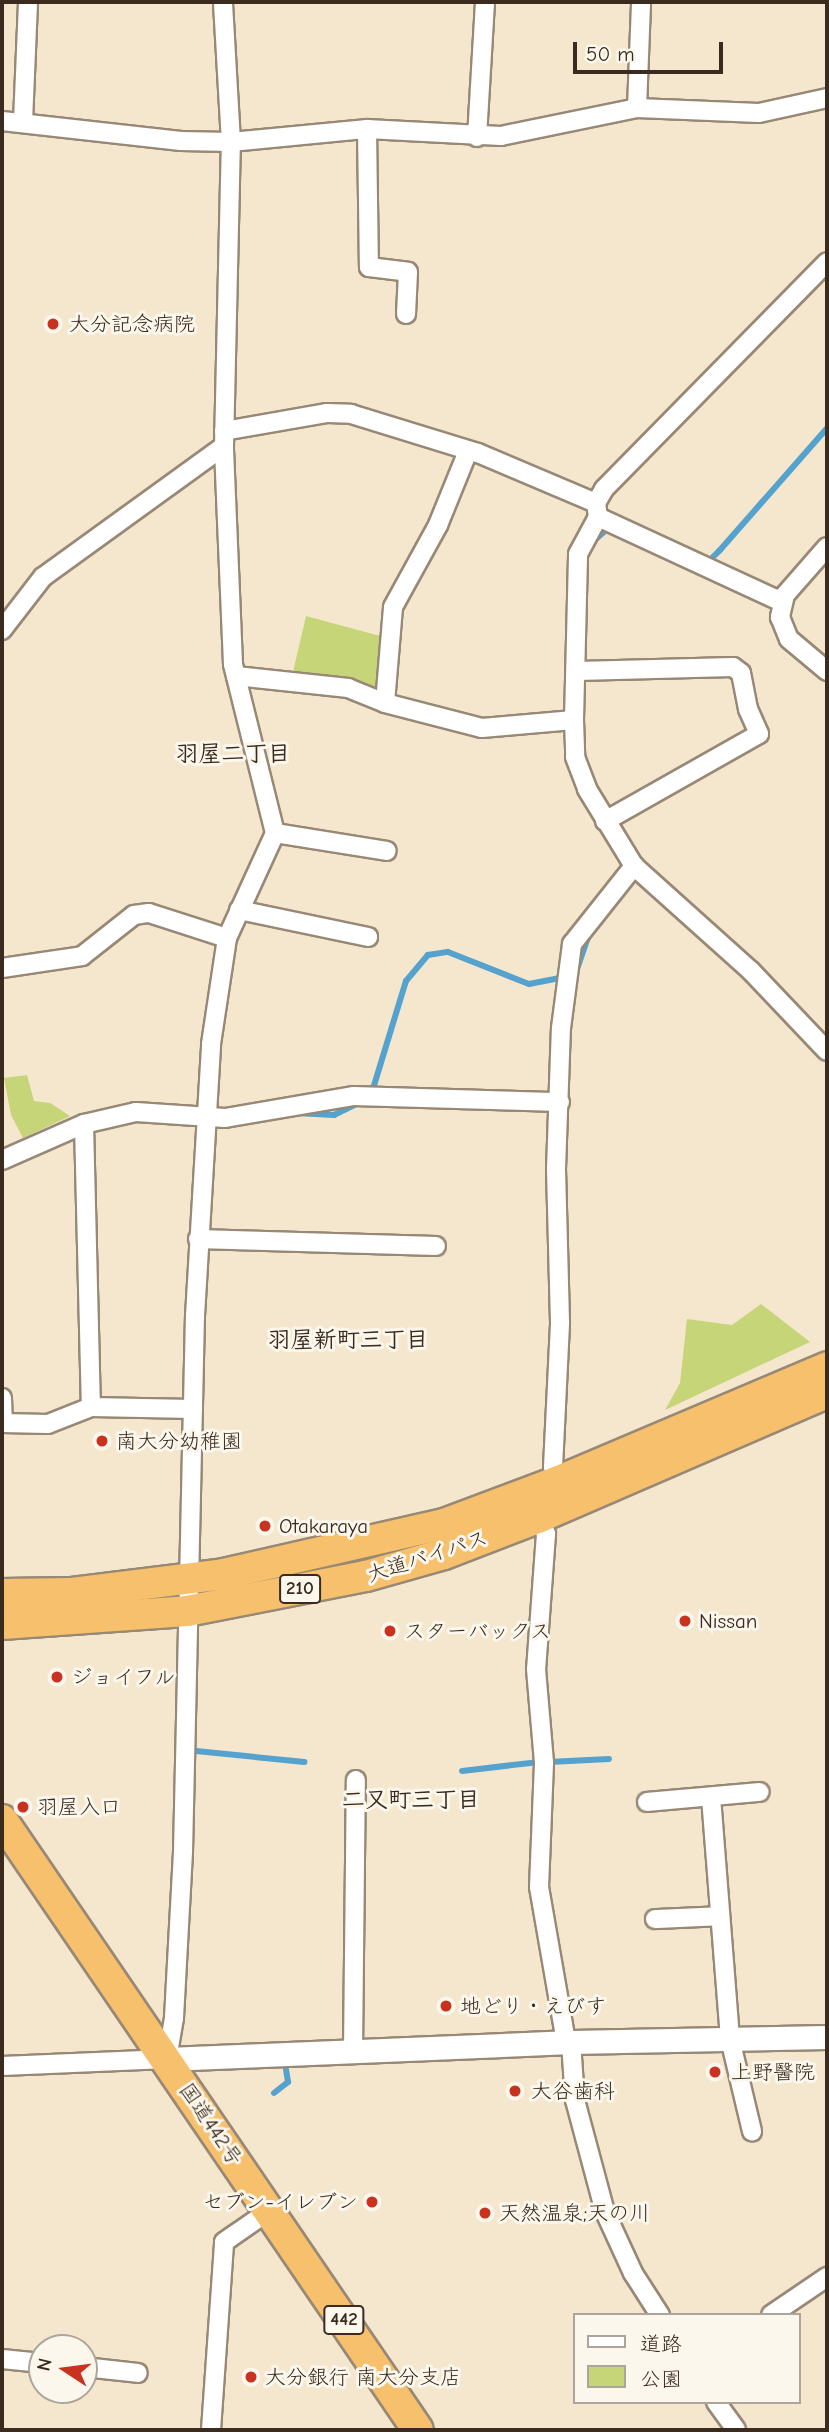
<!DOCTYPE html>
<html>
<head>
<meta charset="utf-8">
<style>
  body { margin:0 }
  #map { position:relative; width:829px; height:2432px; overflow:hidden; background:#f4e7cd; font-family:"Comic Neue","Klee One",sans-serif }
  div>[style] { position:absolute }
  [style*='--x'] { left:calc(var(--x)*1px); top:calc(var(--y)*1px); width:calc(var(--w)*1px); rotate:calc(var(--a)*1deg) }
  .green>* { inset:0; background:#c5d577 }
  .stream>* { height:6px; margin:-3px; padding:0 3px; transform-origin:3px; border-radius:3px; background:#55a2ce }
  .roads { filter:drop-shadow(2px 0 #988876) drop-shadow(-2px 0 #988876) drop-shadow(0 2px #988876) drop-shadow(0 -2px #988876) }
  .minor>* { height:18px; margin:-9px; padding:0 9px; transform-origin:9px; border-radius:9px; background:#fff }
  .tertiary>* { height:23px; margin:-11.5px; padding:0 11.5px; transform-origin:11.5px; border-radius:11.5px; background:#fff }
  .trunk>* { height:30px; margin:-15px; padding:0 15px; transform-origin:15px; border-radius:15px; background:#f7c06c }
  .dots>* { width:19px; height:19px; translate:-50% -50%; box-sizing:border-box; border:4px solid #fbf7ec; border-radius:50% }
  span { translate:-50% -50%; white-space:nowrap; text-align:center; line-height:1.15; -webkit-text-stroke:6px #fbf7ec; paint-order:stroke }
  .shield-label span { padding:2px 5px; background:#fbf7ec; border:2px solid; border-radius:5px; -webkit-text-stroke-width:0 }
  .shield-label { font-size:19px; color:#3b2a1e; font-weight:700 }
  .poi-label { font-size:21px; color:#3b2a1e }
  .left { translate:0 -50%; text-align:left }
  .right { translate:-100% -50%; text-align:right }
  .street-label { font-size:21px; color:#3b2a1e }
  .neighbourhood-label { font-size:23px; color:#3b2a1e; font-weight:700 }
  .frame { position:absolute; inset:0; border:4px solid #3b2a1e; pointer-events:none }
  .legend { position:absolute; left:573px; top:2313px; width:228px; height:91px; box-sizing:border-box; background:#fbf7ec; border:2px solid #aea59a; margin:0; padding:9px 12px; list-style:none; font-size:21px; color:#3b2a1e }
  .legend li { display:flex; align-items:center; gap:14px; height:35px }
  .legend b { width:35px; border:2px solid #aea59a }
  .north { position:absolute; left:28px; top:2334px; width:70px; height:70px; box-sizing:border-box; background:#fbf7ec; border:2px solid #aea59a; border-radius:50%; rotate:283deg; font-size:19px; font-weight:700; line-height:28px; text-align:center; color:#3b2a1e }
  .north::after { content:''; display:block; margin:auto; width:24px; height:32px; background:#c8321e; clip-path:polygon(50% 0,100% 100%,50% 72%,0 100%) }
  .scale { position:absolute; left:573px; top:42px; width:150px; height:32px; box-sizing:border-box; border:4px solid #3b2a1e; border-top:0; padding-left:9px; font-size:21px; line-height:24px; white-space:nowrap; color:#3b2a1e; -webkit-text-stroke:5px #fbf7ec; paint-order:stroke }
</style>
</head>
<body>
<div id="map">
  <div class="green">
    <div style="clip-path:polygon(306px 616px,380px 636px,381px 694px,293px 672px)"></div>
    <div style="clip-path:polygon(27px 1075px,34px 1101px,50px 1103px,70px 1116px,23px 1138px,11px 1115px,4px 1078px)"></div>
    <div style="clip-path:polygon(761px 1304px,810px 1342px,665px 1410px,680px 1383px,687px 1319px,732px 1325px)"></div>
  </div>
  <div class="stream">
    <div style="--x:589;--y:545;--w:30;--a:-41"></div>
    <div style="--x:703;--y:559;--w:8;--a:0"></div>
    <div style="--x:711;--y:559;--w:13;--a:-45"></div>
    <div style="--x:720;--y:550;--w:162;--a:-48.7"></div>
    <div style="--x:576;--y:972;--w:36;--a:-71"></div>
    <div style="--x:588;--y:938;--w:6;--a:180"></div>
    <div style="--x:372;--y:1092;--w:116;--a:-73"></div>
    <div style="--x:406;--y:981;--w:34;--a:-50"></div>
    <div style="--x:428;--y:955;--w:20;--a:-9"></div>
    <div style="--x:448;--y:952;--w:87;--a:21.6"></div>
    <div style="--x:529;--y:984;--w:38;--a:-11"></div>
    <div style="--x:296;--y:1113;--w:38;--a:3"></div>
    <div style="--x:334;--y:1115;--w:30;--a:-26"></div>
    <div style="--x:196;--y:1751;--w:109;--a:5.8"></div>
    <div style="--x:549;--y:1762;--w:60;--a:-2.9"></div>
    <div style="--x:462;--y:1771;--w:78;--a:-6.7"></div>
    <div style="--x:274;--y:2093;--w:18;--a:-38"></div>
    <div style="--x:288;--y:2082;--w:13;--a:-99"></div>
  </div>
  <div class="roads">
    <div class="minor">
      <div style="--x:637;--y:108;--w:106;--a:-87.8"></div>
      <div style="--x:2;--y:121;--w:180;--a:6.4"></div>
      <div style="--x:181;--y:141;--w:50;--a:1.1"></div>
      <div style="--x:231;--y:142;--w:137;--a:-5.5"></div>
      <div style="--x:367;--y:129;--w:134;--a:3"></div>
      <div style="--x:501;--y:136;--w:139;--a:-11.6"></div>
      <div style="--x:637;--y:108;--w:122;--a:2.3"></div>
      <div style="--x:759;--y:113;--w:70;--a:-12.4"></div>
      <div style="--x:23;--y:122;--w:120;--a:-87.6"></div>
      <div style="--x:367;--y:129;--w:138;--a:89.2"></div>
      <div style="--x:369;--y:267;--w:39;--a:7"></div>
      <div style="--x:408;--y:272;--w:42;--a:92.7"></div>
      <div style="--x:477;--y:137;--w:135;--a:-86.6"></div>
      <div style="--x:224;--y:431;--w:105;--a:-9.9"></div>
      <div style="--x:327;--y:413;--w:24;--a:2"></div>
      <div style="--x:351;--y:414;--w:133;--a:17.1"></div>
      <div style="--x:478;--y:453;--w:128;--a:23"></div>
      <div style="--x:827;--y:547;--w:64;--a:131.2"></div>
      <div style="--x:785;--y:595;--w:23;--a:103"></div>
      <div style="--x:780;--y:617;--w:24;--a:68"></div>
      <div style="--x:789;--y:639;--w:50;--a:40.1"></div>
      <div style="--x:782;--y:602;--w:203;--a:-155.2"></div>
      <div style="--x:598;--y:517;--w:14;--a:-98"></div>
      <div style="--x:596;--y:503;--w:16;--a:-60"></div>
      <div style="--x:604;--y:489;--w:318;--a:-45.5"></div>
      <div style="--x:2;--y:630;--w:67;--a:-52.3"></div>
      <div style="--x:43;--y:577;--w:223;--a:-35.9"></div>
      <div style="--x:224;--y:446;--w:304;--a:-88.7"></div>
      <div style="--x:231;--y:142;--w:140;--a:-93.3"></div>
      <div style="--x:577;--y:671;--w:156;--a:-1.5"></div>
      <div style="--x:733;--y:667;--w:10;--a:37"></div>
      <div style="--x:741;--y:673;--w:37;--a:79"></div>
      <div style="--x:748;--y:709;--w:27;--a:66"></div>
      <div style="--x:759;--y:734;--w:177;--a:150.5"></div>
      <div style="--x:236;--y:676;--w:113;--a:6.1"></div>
      <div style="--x:348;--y:688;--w:40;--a:22"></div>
      <div style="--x:385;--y:703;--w:100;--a:14.5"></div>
      <div style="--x:482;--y:728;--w:92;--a:-5"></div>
      <div style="--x:574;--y:720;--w:37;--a:88"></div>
      <div style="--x:575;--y:757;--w:34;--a:69"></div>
      <div style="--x:587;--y:789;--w:90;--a:58.6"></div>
      <div style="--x:634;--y:866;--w:157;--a:41.9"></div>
      <div style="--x:751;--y:971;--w:110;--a:46.5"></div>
      <div style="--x:385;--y:703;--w:96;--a:-85.2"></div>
      <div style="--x:393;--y:607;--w:94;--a:-61.2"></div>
      <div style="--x:438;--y:525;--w:80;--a:-67.9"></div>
      <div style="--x:574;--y:720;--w:166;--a:-88.6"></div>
      <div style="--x:578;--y:554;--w:42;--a:-61.6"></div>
      <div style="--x:275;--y:833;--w:113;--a:9.1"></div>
      <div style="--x:239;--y:910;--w:132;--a:11.8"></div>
      <div style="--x:2;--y:968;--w:81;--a:-8.5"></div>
      <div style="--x:82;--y:956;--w:66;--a:-38.3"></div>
      <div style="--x:134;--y:915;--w:15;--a:-8"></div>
      <div style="--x:149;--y:913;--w:82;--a:17.8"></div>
      <div style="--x:84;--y:1124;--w:283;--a:88.6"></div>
      <div style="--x:2;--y:1160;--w:90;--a:-23.7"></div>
      <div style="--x:84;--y:1124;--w:53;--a:-13"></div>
      <div style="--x:136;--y:1112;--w:89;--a:3.9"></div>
      <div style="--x:225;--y:1118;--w:131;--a:-9.7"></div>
      <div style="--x:354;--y:1096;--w:206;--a:1.7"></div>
      <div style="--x:198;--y:1239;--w:238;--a:1.7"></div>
      <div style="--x:2;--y:1398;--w:25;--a:88"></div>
      <div style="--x:3;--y:1423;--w:45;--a:1.3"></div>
      <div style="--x:48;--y:1424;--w:46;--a:-21.6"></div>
      <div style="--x:91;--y:1407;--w:102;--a:1.1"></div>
      <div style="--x:567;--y:1486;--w:24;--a:-126"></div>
      <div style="--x:553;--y:1467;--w:145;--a:-87.2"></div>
      <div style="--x:560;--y:1322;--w:153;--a:-91.5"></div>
      <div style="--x:556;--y:1169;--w:141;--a:-88"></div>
      <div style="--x:561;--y:1028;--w:85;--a:-82.5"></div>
      <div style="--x:572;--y:944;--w:100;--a:-51.5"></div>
      <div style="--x:534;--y:1510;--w:27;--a:63"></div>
      <div style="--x:546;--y:1534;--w:135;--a:94.2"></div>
      <div style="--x:536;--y:1669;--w:94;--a:85.1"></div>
      <div style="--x:544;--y:1763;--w:124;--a:92.3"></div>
      <div style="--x:539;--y:1887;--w:157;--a:80.1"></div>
      <div style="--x:711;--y:1797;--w:243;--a:85.5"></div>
      <div style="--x:730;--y:2039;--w:95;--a:76.6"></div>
      <div style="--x:647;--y:1802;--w:113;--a:-5.1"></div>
      <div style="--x:655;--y:1919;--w:65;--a:-2.6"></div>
      <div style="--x:571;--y:2042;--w:58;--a:86.1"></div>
      <div style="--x:575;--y:2100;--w:116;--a:75"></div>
      <div style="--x:605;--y:2212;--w:67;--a:65.3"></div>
      <div style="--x:633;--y:2273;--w:50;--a:57.3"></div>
      <div style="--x:353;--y:2052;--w:272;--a:-89.4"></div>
      <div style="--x:2;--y:2066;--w:165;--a:-2.4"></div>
      <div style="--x:167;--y:2059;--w:42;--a:-80.3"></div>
      <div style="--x:174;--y:2018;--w:166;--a:-86.9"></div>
      <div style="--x:183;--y:1852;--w:536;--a:-88.72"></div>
      <div style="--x:195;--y:1316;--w:272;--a:-86.6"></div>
      <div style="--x:211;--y:1044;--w:107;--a:-81.4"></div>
      <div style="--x:227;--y:938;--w:115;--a:-65.4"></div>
      <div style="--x:275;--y:833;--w:174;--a:-104"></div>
      <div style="--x:233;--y:664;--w:218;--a:-92.4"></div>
      <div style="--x:771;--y:2315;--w:68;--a:-34.2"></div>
      <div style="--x:2;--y:2359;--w:40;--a:5.7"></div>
      <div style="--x:84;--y:2367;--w:54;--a:6.3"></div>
      <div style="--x:716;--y:2402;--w:34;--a:54"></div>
      <div style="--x:211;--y:2430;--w:188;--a:-86"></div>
      <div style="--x:224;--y:2242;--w:56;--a:-34.8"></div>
    </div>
    <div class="tertiary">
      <div style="--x:167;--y:2059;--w:404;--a:-2.4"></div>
      <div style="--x:571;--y:2042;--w:256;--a:-1.1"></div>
    </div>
    <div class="trunk">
      <div style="--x:2;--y:1594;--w:70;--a:-0.8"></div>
      <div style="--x:72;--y:1593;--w:153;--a:-7.1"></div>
      <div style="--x:224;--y:1574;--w:226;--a:-12.8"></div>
      <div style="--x:444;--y:1524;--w:123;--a:-20.5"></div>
      <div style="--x:559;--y:1481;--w:291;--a:-23"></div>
      <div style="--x:2;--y:1624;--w:185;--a:-4"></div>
      <div style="--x:187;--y:1611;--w:182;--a:-11.1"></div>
      <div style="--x:366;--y:1576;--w:81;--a:-15.8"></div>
      <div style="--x:444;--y:1554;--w:103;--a:-21.1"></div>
      <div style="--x:540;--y:1517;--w:313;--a:-23.4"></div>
      <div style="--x:2;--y:1820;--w:738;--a:55.71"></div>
    </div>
  </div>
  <div class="dots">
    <div style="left:53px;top:324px;background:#c8321e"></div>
    <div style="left:102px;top:1441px;background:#c8321e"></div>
    <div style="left:265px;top:1526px;background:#c8321e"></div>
    <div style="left:685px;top:1621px;background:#c8321e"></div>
    <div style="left:390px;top:1631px;background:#c8321e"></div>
    <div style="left:57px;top:1677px;background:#c8321e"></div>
    <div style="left:23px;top:1807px;background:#c8321e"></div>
    <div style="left:446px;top:2006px;background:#c8321e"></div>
    <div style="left:715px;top:2072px;background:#c8321e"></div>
    <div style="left:515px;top:2091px;background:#c8321e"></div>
    <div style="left:372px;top:2202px;background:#c8321e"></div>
    <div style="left:485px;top:2213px;background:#c8321e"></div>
    <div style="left:251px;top:2377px;background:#c8321e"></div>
  </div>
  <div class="shield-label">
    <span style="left:300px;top:1589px">210</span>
    <span style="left:344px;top:2320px">442</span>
  </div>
  <div class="poi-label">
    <span class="left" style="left:69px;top:324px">大分記念病院</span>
    <span class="left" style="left:116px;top:1441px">南大分幼稚園</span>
    <span class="left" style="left:279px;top:1526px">Otakaraya</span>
    <span class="left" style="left:699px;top:1621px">Nissan</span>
    <span class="left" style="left:404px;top:1631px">スターバックス</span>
    <span class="left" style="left:71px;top:1677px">ジョイフル</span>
    <span class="left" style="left:37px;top:1807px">羽屋入口</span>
    <span class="left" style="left:460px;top:2006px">地どり・えびす</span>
    <span class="left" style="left:731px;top:2072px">上野醫院</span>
    <span class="left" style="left:531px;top:2091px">大谷歯科</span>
    <span class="right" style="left:358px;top:2202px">セブン-イレブン</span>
    <span class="left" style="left:499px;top:2213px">天然温泉;天の川</span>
    <span class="left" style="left:265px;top:2377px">大分銀行 南大分支店</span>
  </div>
  <div class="street-label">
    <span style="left:427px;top:1556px;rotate:-18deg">大道バイパス</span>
    <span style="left:211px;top:2124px;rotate:56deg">国道442号</span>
  </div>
  <div class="neighbourhood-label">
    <span style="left:233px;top:754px">羽屋二丁目</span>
    <span style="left:348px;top:1340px">羽屋新町三丁目</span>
    <span style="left:411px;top:1800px">二又町三丁目</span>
  </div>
  <div class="frame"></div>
  <ul class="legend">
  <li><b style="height:9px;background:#fff"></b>道路</li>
  <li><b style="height:19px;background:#c5d577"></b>公園</li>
  </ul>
  <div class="north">N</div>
  <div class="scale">50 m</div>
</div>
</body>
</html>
